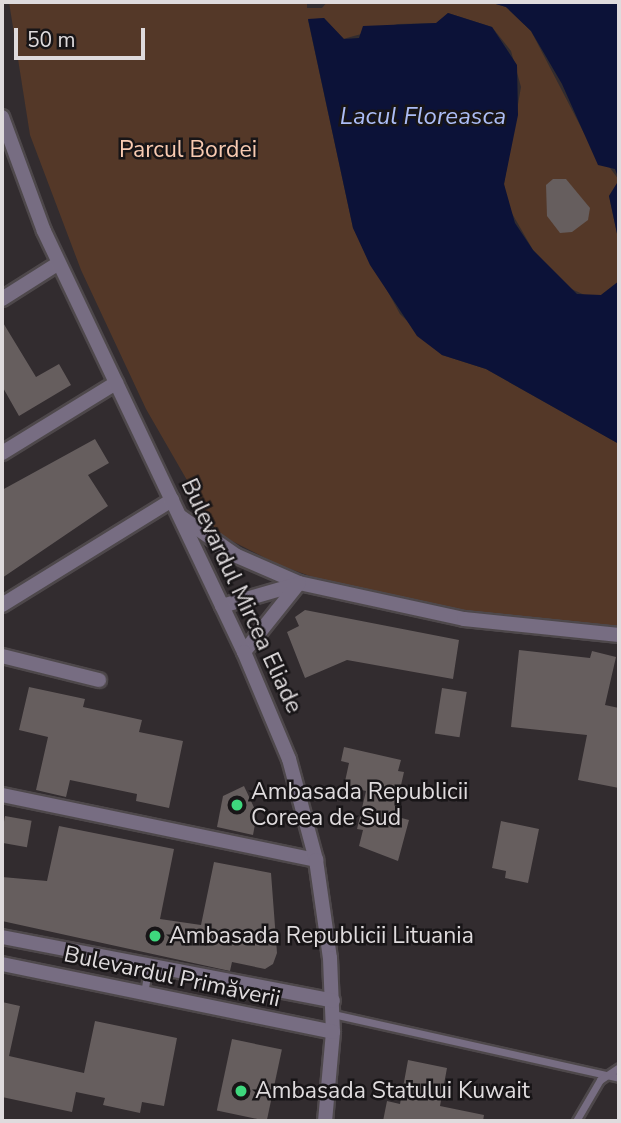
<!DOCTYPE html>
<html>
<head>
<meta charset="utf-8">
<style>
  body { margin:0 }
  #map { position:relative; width:621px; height:1123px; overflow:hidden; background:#322c2f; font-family:"Nunito Sans",sans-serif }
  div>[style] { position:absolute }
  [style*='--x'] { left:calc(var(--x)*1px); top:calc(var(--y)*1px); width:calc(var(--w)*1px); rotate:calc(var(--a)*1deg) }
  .green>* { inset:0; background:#543828 }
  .water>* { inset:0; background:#0c1238 }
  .building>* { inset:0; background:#665e5e; transform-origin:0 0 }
  .roads { filter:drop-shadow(2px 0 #4e484b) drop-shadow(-2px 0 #4e484b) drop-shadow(0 2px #4e484b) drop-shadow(0 -2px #4e484b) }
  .service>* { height:7px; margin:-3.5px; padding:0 3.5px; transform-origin:3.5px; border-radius:3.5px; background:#776d82 }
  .minor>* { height:14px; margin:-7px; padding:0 7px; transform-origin:7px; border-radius:7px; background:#776d82 }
  .tertiary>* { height:14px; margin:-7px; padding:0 7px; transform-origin:7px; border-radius:7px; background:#776d82 }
  .dots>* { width:19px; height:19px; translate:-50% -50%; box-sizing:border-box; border:4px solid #181517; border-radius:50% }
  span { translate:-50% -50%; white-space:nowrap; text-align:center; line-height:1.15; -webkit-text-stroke:5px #181517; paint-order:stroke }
  .park-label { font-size:23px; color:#f8cab1 }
  .street-label { font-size:23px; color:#dfdbdd }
  .poi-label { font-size:23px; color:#dfdbdd }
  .left { translate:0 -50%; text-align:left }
  .water-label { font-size:24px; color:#acbdf6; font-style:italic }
  .frame { position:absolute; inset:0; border:4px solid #dfdbdd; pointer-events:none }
  .scale { position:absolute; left:14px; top:28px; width:131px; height:32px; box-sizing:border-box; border:4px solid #dfdbdd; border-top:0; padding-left:9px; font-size:21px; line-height:24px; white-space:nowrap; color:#dfdbdd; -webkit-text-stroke:5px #181517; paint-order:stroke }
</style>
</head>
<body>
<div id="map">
  <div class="green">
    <div style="clip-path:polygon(9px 2px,307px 2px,307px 8px,322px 8px,327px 2px,489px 2px,506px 7px,531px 31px,584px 133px,619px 180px,609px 196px,619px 243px,619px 281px,601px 295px,589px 297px,567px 287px,533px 250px,506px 203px,504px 184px,521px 87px,511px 51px,492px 27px,448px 13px,437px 23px,398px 24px,343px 39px,324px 18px,308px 20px,353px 228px,400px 314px,442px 355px,486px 369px,619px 444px,619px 629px,537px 625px,338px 586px,279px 565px,218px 534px,146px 409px,81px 270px,30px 135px)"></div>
  </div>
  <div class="water">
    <div style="clip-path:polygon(489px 2px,619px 2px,619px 243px,609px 196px,619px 180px,615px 169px,598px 165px,562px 84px,531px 31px,506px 7px)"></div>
    <div style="clip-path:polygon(448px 13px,492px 27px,517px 65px,518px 115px,504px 184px,515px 223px,533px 250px,577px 294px,601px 295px,619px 281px,619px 444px,486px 369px,442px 355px,417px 336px,370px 265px,353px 228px,308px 19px,324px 18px,344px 39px,359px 38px,363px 26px,436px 23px)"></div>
  </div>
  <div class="building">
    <div style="clip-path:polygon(553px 179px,566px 179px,590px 208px,588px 220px,572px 232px,560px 233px,547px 216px,546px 185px)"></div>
    <div style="clip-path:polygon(2px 321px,36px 377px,59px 364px,71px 385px,19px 416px,2px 386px)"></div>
    <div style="clip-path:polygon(95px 439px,109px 463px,88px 475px,108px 506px,2px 578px,2px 490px)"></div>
    <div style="clip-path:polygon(305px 610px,459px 640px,453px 679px,347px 660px,305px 678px,287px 632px,299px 626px,295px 617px)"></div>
    <div style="clip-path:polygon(519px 650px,590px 658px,592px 651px,616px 657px,605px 705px,619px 708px,619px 788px,578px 780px,587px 735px,511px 727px)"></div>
    <div style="clip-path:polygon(29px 687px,85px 699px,83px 707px,142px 720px,139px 732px,183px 741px,169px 808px,136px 801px,137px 794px,70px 780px,66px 797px,36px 790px,48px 737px,19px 730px)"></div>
    <div style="left:442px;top:688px;width:25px;height:46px;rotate:9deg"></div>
    <div style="clip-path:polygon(344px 747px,401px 760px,398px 771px,404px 772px,394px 816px,409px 820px,398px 861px,359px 846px,363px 830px,357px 829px,366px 791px,344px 786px,349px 763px,341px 761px)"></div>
    <div style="clip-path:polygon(244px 786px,257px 814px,253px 835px,217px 827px,223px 796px)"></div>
    <div style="left:5px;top:816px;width:27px;height:27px;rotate:10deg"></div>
    <div style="clip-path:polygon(501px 821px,539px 829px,528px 883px,505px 878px,506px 871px,492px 868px)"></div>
    <div style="clip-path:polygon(59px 826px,174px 849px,160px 919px,201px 925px,214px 862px,271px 873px,277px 953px,273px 964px,265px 969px,232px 962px,230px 971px,2px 921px,2px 877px,47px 881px)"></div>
    <div style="clip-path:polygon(2px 1002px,20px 1006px,9px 1056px,84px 1073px,95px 1021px,177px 1038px,164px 1106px,142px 1102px,140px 1113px,103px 1105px,105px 1098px,76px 1092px,72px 1112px,2px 1097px)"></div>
    <div style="left:232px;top:1039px;width:51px;height:73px;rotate:12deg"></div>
    <div style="clip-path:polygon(408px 1060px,447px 1068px,440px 1106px,484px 1115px,483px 1121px,383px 1121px,387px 1101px,400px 1104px)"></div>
  </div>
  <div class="roads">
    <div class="service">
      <div style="--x:144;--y:993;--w:27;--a:-80"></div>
      <div style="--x:333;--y:1014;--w:293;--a:12.6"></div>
      <div style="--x:576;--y:1121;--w:48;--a:-59.7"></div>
      <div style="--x:600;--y:1080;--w:23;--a:-34"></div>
    </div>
    <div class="minor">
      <div style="--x:2;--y:299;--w:67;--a:-32.3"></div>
      <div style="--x:2;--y:453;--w:134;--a:-31.6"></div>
      <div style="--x:181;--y:517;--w:68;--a:34.9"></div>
      <div style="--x:237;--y:556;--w:68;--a:23.5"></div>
      <div style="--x:299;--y:583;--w:169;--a:12.3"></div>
      <div style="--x:464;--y:619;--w:156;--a:5.9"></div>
      <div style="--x:2;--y:605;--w:200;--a:-31.7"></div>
      <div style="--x:222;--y:606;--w:79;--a:-16.1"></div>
      <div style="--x:244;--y:652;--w:88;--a:-51.4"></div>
      <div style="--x:2;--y:656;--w:100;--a:13.9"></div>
      <div style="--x:2;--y:795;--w:321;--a:11.7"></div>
    </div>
    <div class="tertiary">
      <div style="--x:2;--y:117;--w:121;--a:69.8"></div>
      <div style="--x:44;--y:231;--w:466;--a:64.6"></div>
      <div style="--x:244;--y:652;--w:116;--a:67.2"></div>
      <div style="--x:289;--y:759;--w:105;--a:75"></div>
      <div style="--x:316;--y:860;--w:99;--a:81.9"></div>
      <div style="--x:330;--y:958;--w:74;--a:87.7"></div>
      <div style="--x:333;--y:1032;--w:89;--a:95.1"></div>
      <div style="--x:2;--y:937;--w:337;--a:10.9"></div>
      <div style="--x:2;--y:964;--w:338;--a:11.6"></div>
    </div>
  </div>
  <div class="dots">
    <div style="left:237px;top:805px;background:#3ed77d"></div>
    <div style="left:155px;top:936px;background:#3ed77d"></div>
    <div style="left:241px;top:1091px;background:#3ed77d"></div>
  </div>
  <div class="park-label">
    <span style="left:188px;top:150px">Parcul Bordei</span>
  </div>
  <div class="street-label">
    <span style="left:241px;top:596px;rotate:65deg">Bulevardul Mircea Eliade</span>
    <span style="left:172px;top:977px;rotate:12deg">Bulevardul Primăverii</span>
  </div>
  <div class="poi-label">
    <span class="left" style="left:251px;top:805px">Ambasada Republicii<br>Coreea de Sud</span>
    <span class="left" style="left:169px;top:936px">Ambasada Republicii Lituania</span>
    <span class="left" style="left:255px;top:1091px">Ambasada Statului Kuwait</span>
  </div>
  <div class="water-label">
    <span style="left:423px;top:117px">Lacul Floreasca</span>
  </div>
  <div class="frame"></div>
  <div class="scale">50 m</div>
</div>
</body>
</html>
